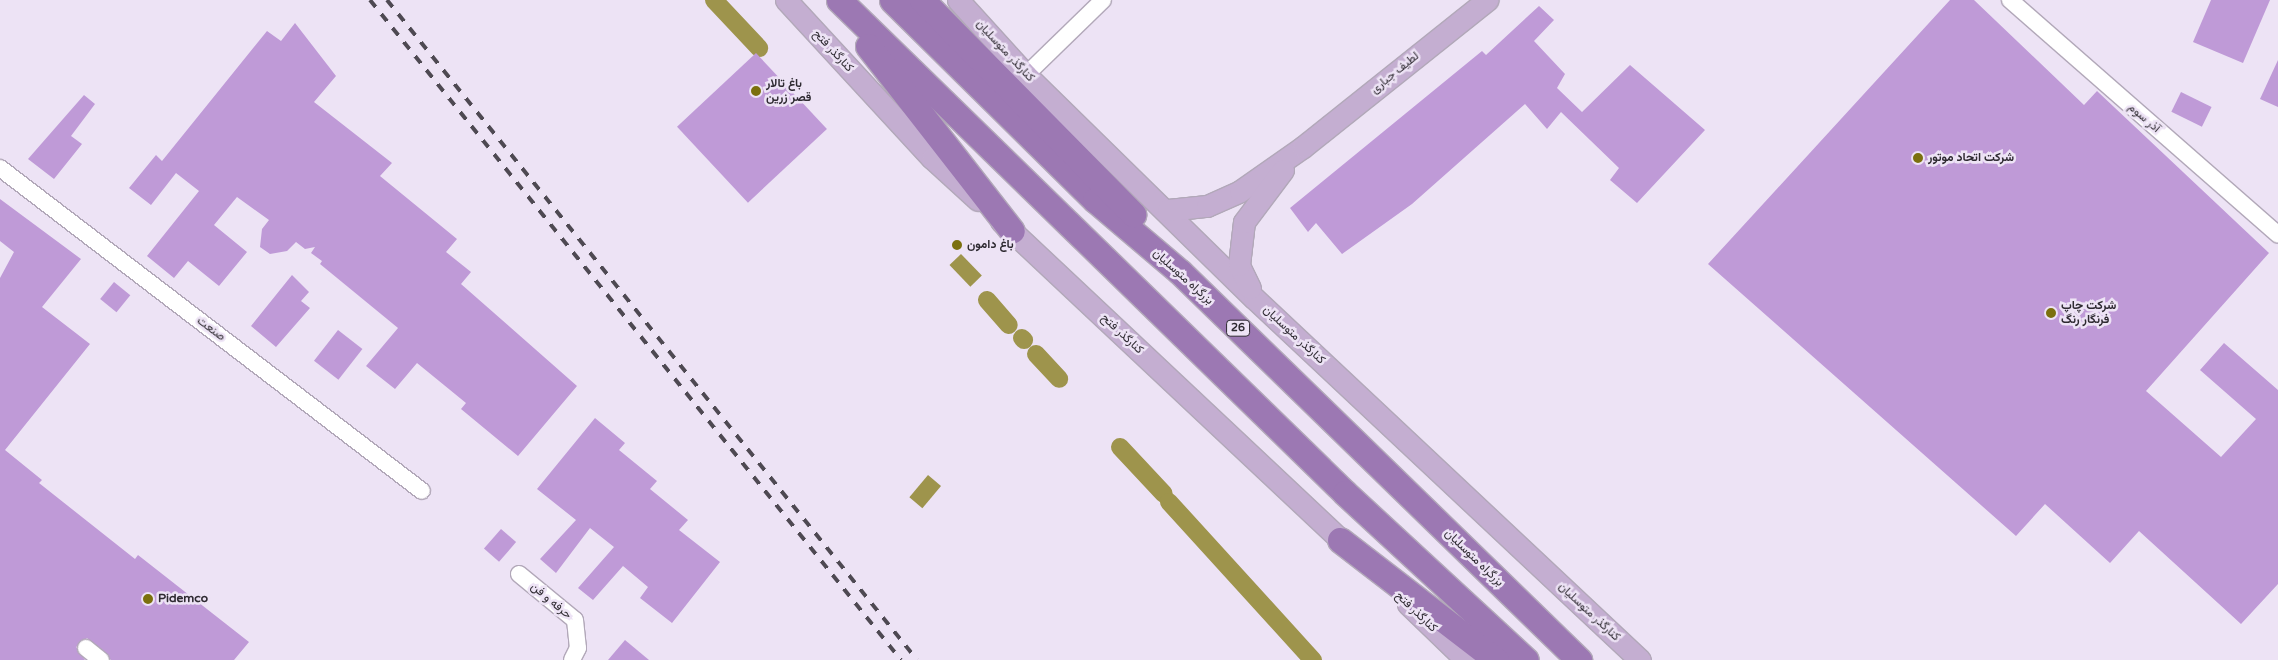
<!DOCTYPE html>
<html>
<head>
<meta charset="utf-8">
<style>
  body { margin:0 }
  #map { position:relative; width:2278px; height:660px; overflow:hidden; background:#ede3f5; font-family:"Varela Round",Vazirmatn,sans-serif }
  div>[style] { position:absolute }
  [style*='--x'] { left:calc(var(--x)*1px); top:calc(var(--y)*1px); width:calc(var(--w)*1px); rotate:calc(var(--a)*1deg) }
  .water>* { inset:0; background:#9e944c; transform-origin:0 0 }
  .canal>* { height:18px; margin:-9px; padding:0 9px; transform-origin:9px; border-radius:9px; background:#9e944c }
  .building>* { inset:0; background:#bf9ad7; transform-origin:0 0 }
  .roads { filter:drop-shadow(1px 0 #b2a8b9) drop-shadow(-1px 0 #b2a8b9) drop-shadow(0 1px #b2a8b9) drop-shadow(0 -1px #b2a8b9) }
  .minor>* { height:16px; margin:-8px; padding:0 8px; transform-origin:8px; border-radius:8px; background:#fff }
  .major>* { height:21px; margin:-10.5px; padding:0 10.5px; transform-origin:10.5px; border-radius:10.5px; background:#c4aed1 }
  .highway>* { height:25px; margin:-12.5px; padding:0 12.5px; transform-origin:12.5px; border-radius:12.5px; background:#9c78b3 }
  .rail>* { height:4px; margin-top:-2px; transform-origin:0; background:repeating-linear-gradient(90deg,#4e4952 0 9px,transparent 0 18px) }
  .dots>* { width:14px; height:14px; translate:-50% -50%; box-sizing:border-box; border:2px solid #ede3f5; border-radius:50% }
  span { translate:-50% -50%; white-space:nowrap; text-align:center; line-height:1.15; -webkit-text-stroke:5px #ede3f5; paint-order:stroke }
  .shield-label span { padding:1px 4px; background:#ede3f5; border:1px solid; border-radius:4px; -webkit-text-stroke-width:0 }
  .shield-label { font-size:11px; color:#2e2a31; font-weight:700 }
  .street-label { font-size:12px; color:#2e2a31 }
  .poi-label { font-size:12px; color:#2e2a31; font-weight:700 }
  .left { translate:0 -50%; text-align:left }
</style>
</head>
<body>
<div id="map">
  <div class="water">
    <div style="left:961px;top:254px;width:30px;height:16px;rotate:46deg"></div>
    <div style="left:928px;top:475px;width:17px;height:29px;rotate:40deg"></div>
  </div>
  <div class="canal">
    <div style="--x:714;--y:0;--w:66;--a:46.8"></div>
    <div style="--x:987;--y:300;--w:33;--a:49"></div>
    <div style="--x:1022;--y:338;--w:3;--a:45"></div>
    <div style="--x:1036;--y:354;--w:34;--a:47"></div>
    <div style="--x:1120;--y:447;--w:64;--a:46.9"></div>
    <div style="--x:1169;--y:502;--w:214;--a:47.7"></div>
  </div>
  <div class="building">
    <div style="clip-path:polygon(1950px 0,1974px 0,2084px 105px,2097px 91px,2269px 253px,2146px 391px,2221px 457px,2256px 419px,2200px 370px,2224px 343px,2278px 390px,2278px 584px,2241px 624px,2139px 531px,2110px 563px,2045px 504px,2016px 536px,1708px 264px)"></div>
    <div style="clip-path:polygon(2211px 0,2270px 0,2243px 63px,2193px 42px)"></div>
    <div style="clip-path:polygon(1539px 6px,1554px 20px,1534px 41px,1565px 74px,1557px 88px,1582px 112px,1630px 65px,1705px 130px,1637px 203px,1610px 180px,1619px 168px,1561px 112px,1547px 129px,1525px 104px,1412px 204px,1342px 254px,1316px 223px,1308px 232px,1290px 208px,1482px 51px,1486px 55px)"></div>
    <div style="clip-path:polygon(295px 23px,336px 76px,314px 102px,392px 163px,380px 176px,457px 239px,446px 252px,471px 272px,461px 284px,577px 386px,518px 456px,461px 409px,466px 403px,417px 363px,395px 389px,366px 366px,398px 328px,320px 264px,322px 261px,311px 253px,315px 247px,305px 249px,296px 242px,287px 251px,270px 254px,260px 247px,262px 229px,269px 220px,237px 197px,214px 225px,247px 252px,219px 286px,188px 261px,174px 278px,147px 256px,199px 191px,176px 173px,151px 205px,129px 188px,156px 155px,162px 161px,267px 31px,281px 41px)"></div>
    <div style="left:756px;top:53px;width:104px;height:108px;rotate:47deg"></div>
    <div style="clip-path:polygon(2278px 60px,2278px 107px,2260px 99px)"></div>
    <div style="left:2181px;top:92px;width:34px;height:22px;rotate:26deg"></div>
    <div style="clip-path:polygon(84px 95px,95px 104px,71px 136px,82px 144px,54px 179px,28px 159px)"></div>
    <div style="clip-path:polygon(0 199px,81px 259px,42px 307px,90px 344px,5px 450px,42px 480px,39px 483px,135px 559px,138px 555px,249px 642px,234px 660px,111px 660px,87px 638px,76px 647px,85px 660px,0 660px,0 278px,14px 252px,0 241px)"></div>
    <div style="clip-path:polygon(292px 275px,309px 292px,301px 301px,310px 308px,276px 347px,251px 326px)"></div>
    <div style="left:114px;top:282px;width:21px;height:22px;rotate:39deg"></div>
    <div style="left:338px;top:330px;width:31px;height:39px;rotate:38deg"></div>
    <div style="clip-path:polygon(595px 418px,625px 443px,619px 450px,657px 481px,650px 489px,688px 520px,679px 530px,720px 562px,672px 623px,640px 598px,648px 587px,623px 566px,593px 600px,578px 588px,614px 547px,590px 528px,556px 573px,540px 559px,576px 520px,537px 489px)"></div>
    <div style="left:501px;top:529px;width:20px;height:26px;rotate:41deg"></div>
    <div style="clip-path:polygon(625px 640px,649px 660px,608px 660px)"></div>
  </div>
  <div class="roads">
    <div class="minor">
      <div style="--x:2010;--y:0;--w:356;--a:41.2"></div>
      <div style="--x:1026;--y:75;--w:107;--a:-44.2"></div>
      <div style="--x:0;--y:168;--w:531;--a:37.43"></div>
      <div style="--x:519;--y:574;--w:72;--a:39.4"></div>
      <div style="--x:575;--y:620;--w:28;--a:84"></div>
      <div style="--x:578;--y:648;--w:13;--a:117"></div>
      <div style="--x:86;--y:648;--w:19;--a:39"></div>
    </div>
    <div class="major">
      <div style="--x:786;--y:0;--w:215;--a:47.3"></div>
      <div style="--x:932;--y:158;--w:62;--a:42.4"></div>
      <div style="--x:958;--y:0;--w:101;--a:47.8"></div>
      <div style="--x:1026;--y:75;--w:319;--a:44.4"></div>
      <div style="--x:1254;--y:298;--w:529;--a:43.16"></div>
      <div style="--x:1168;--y:210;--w:39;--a:-6"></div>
      <div style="--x:1207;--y:206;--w:36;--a:-24"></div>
      <div style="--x:1240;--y:191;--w:77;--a:-34.9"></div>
      <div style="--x:1303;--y:147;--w:236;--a:-38.6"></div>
      <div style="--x:1001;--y:221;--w:482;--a:43.2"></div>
      <div style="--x:1250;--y:288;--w:25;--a:-116"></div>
      <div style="--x:1239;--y:265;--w:43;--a:-83.4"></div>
      <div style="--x:1244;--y:222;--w:65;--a:-53.1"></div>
      <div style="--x:1408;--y:604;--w:81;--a:44"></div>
    </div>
    <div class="highway">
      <div style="--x:839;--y:0;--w:706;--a:44.25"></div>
      <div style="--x:1345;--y:493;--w:246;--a:42.7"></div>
      <div style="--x:892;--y:0;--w:285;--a:44.6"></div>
      <div style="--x:1095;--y:200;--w:111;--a:40.3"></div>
      <div style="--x:1180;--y:272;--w:557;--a:44.2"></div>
      <div style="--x:922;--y:0;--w:301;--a:45.4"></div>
      <div style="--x:868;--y:46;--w:234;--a:52.1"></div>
      <div style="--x:1340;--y:540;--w:197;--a:37.6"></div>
    </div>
  </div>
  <div class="rail">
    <div style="--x:370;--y:0;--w:847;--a:51.18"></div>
    <div style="--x:387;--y:0;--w:846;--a:51.23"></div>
  </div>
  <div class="dots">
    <div style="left:756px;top:91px;background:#7b700e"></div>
    <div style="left:1918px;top:158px;background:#7b700e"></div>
    <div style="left:957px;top:245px;background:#7b700e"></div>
    <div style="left:2051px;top:313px;background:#7b700e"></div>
    <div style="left:148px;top:599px;background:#7b700e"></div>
  </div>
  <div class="shield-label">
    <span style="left:1238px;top:328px">26</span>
  </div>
  <div class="street-label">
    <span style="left:833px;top:51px;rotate:47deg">کنارگذر فتح</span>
    <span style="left:1005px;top:51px;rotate:47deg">کنارگذر متوسلیان</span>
    <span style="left:1395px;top:73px;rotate:-39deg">لطیف جباری</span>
    <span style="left:2144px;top:118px;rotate:41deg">آذر سوم</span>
    <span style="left:1183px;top:277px;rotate:42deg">بزرگراه متوسلیان</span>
    <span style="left:211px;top:329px;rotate:37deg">صنعت</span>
    <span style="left:1122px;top:334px;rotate:43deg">کنارگذر فتح</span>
    <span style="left:1294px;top:335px;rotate:43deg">کنارگذر متوسلیان</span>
    <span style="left:1474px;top:558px;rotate:44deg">بزرگراه متوسلیان</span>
    <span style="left:551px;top:601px;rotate:40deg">حرفه و فن</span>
    <span style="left:1416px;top:612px;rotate:44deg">کنارگذر فتح</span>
    <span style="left:1589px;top:612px;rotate:43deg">کنارگذر متوسلیان</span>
  </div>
  <div class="poi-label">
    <span class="left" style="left:766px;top:91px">باغ تالار<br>قصر زرین</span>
    <span class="left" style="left:1928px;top:158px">شرکت اتحاد موتور</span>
    <span class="left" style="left:967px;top:245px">باغ دامون</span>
    <span class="left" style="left:2061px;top:313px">شرکت چاپ<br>فرنگار رنگ</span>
    <span class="left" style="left:158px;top:599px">Pidemco</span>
  </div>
</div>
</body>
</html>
